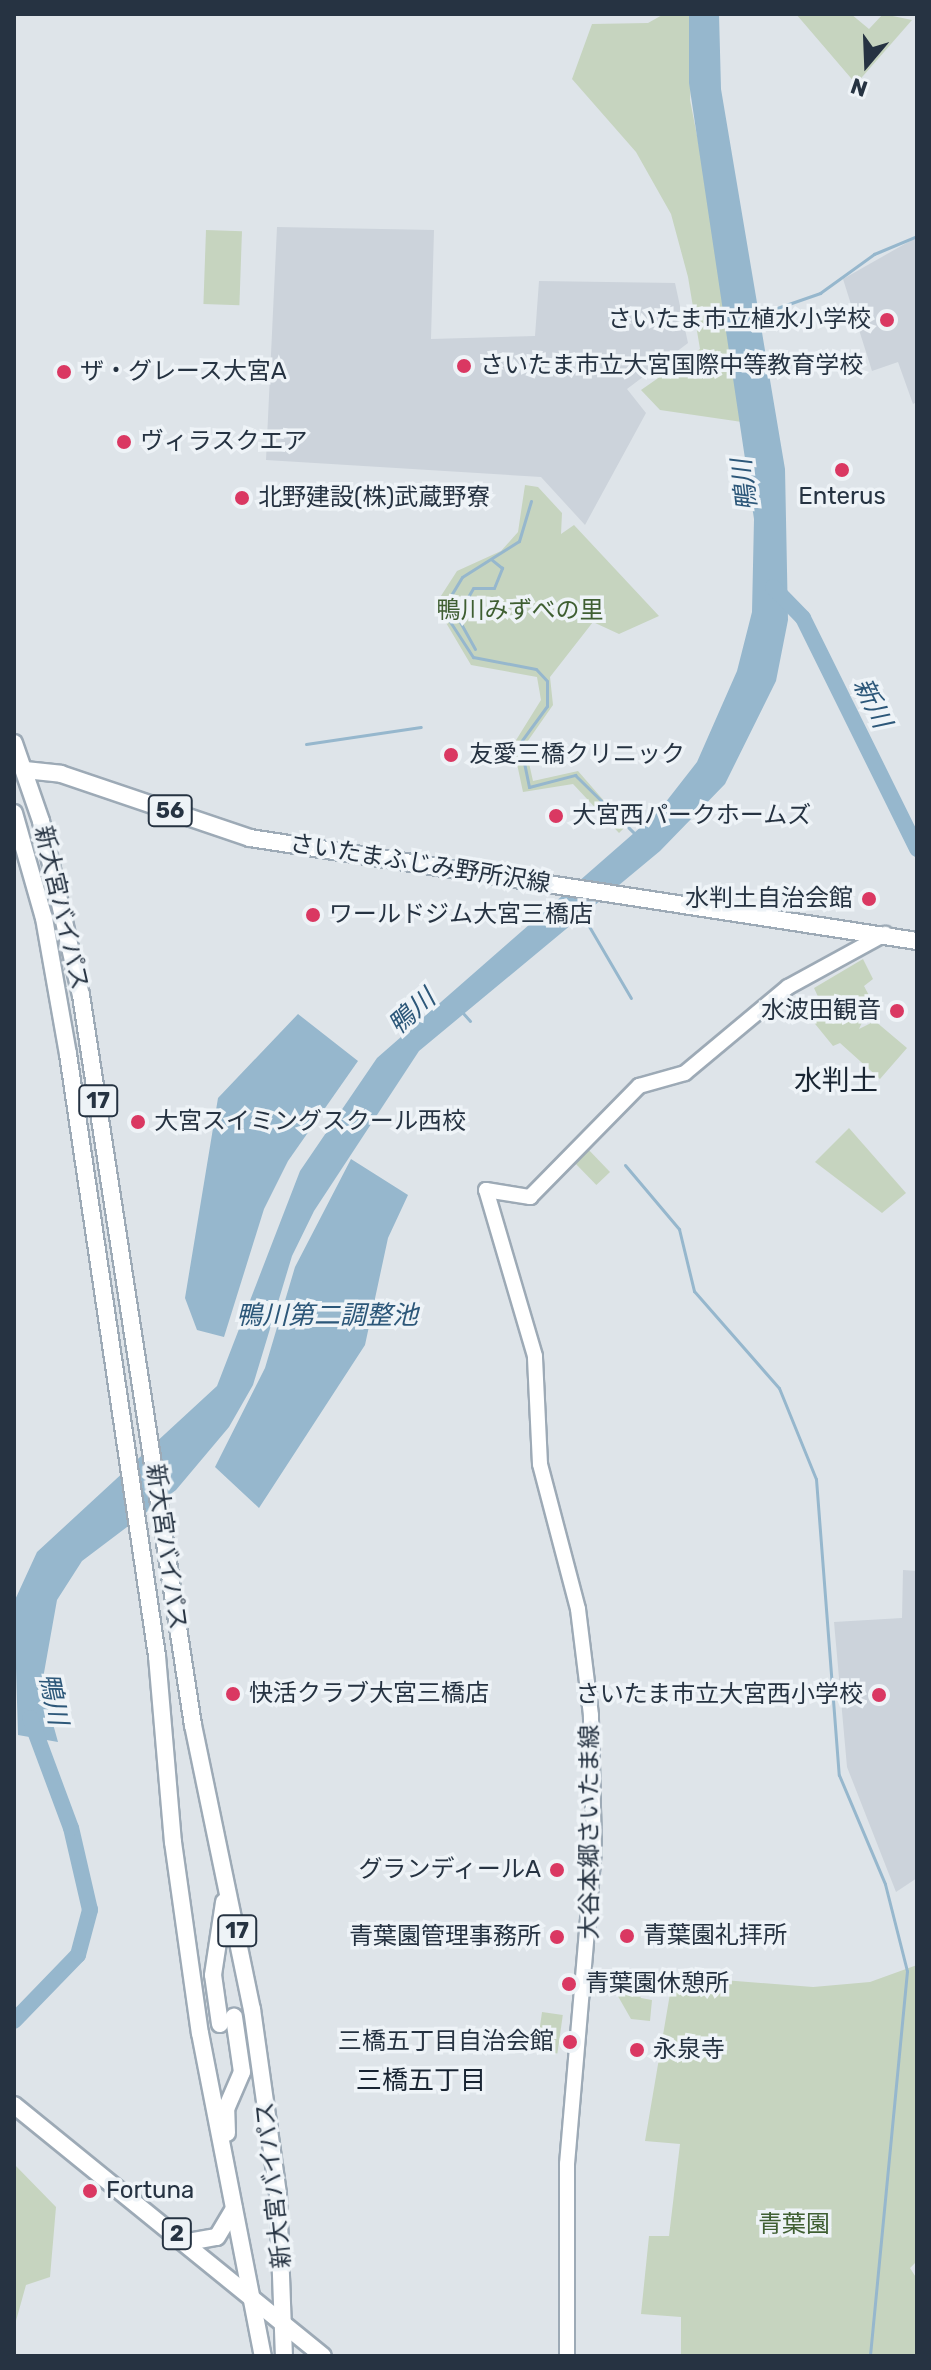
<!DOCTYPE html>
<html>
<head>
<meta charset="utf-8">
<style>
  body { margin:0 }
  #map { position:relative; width:931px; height:2370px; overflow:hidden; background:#dee4e9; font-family:Rubik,"Noto Sans JP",sans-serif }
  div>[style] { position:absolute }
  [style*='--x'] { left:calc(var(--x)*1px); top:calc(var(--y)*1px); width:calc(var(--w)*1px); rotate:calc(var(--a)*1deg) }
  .built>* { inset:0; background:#ccd3db }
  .green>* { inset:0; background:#c6d4bf; transform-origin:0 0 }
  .water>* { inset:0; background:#96b7cd }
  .stream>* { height:3px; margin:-1.5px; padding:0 1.5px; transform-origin:1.5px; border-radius:1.5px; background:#96b7cd }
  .river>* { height:16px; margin:-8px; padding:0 8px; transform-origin:8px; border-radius:8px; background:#96b7cd }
  .roads { filter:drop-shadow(2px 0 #9daab6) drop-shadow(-2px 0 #9daab6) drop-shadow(0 2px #9daab6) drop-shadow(0 -2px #9daab6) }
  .secondary>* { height:14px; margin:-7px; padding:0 7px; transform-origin:7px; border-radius:7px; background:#fff }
  .primary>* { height:16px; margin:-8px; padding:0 8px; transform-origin:8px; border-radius:8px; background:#fff }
  .trunk>* { height:16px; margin:-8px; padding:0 8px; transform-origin:8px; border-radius:8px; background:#fff }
  .dots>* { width:22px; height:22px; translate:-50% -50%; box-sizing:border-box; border:4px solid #eef3f7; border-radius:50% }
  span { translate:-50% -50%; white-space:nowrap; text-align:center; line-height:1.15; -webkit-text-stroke:7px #eef3f7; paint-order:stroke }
  .shield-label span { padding:2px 6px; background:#eef3f7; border:2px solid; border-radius:6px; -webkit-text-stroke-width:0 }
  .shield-label { font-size:22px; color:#263342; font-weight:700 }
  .poi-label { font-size:24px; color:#263342 }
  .right { translate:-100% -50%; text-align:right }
  .left { translate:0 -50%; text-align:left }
  .park-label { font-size:24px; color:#3f5f32 }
  .street-label { font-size:24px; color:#263342 }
  .water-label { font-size:26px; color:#2c5779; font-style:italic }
  .neighbourhood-label { font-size:26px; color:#182432 }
  .quarter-label { font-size:28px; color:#182432 }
  .frame { position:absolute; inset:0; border:16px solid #263342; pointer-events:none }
  .north { position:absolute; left:827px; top:24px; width:80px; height:80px; -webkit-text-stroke:6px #eef3f7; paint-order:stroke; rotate:199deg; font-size:22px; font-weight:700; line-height:32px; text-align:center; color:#263342 }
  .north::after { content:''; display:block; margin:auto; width:28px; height:36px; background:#263342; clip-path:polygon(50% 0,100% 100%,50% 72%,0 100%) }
</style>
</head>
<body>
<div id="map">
  <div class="built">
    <div style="clip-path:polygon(277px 227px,434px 230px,431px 339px,535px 336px,539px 281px,675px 283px,688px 343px,627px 389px,646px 413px,585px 525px,541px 477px,266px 460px)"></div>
    <div style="clip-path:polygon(917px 237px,917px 402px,913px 404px,898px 362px,872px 371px,843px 279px)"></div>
    <div style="clip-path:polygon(903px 1570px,917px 1571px,917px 1878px,896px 1892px,847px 1767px,834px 1622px,902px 1618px)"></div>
  </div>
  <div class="green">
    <div style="clip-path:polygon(664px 14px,695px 14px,690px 100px,737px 339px,742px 422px,660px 410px,641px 390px,700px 349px,688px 277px,671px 214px,636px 152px,572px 79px,592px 24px,648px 23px)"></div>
    <div style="clip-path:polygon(796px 14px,851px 14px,869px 29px,883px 14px,912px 20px,856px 84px)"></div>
    <div style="left:206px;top:230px;width:36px;height:74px;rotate:2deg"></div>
    <div style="clip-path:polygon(525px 485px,538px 487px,562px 513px,561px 534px,574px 525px,659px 616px,619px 634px,593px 622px,550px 677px,553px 705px,525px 745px,533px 781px,578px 771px,626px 826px,619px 833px,573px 784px,523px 792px,513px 745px,541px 700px,537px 677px,471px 665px,442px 616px,439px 599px,457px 571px,501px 551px,518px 532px)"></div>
    <div style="clip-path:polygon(863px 959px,873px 979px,864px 986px,872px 1001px,859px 1029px,875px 1021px,907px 1048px,880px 1079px,840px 1043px,833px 1046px,803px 1009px,820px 1001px,814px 988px)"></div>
    <div style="clip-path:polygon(849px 1128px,906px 1193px,882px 1213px,815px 1162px)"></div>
    <div style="left:585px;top:1146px;width:36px;height:19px;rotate:46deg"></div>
    <div style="clip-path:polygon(917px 1965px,917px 2261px,910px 2268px,917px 2279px,917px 2356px,681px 2356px,681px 2317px,641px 2314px,649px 2236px,669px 2236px,680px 2144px,645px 2141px,673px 1976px,813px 1987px,870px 1982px)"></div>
    <div style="clip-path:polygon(627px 1969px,641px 1998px,652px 2000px,650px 2021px,631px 2019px,607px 1977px)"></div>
    <div style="left:542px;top:2012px;width:21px;height:39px;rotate:8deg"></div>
    <div style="clip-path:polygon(14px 2164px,56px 2207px,50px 2277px,26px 2285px,14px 2328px)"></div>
  </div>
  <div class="water">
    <div style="clip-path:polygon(689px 14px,719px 14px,721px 89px,785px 469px,788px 620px,776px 681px,725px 784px,660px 851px,419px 1051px,314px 1211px,292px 1256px,253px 1385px,229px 1427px,176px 1490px,82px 1561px,57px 1600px,42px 1684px,58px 1742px,18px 1735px,14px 1602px,37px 1552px,217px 1386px,300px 1171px,377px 1058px,658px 812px,697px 762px,737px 671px,752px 612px,754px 519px,689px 83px)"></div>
    <div style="clip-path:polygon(298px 1014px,358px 1061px,288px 1161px,264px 1209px,224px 1337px,197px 1330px,185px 1298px,218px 1098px)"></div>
    <div style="clip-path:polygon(351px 1159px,408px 1195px,388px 1238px,365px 1345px,259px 1508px,215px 1467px,265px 1368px,295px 1267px)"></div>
  </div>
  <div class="stream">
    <div style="--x:757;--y:315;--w:67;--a:-19.2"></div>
    <div style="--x:820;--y:293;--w:67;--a:-35.8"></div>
    <div style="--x:874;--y:254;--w:47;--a:-22.7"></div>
    <div style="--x:531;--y:501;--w:42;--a:106.7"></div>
    <div style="--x:519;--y:541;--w:67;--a:147.7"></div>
    <div style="--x:462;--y:577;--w:27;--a:121"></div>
    <div style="--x:448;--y:600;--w:17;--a:93"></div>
    <div style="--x:447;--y:617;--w:48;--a:57"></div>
    <div style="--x:473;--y:657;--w:64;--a:10.8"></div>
    <div style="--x:536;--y:669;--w:16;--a:47"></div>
    <div style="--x:547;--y:681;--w:25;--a:90"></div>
    <div style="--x:547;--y:706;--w:46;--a:126.1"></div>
    <div style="--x:520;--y:743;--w:45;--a:78.4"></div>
    <div style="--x:529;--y:787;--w:48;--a:-14.6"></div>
    <div style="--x:575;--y:775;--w:88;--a:44.5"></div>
    <div style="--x:475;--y:649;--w:38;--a:-119"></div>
    <div style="--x:457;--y:616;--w:32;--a:-60"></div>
    <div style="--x:473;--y:588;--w:21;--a:0"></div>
    <div style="--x:494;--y:588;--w:22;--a:-68"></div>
    <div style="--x:502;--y:568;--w:13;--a:-141"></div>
    <div style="--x:306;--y:744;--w:116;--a:-8.4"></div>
    <div style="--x:583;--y:916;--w:95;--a:59.7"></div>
    <div style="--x:462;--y:1012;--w:12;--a:48"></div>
    <div style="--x:625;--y:1165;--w:84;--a:49.8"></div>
    <div style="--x:679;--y:1229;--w:64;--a:76.4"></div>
    <div style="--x:694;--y:1291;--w:129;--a:48.8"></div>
    <div style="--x:779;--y:1388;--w:98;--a:67.9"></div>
    <div style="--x:816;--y:1479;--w:297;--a:85.6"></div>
    <div style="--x:839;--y:1775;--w:118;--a:67.1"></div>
    <div style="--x:885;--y:1884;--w:90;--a:75.8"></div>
    <div style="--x:907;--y:1971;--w:387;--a:95.5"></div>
  </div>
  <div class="river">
    <div style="--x:773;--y:587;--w:43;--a:45.9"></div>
    <div style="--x:803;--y:618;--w:258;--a:63.7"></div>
    <div style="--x:14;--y:2021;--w:92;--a:-45.9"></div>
    <div style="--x:78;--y:1955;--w:47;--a:-75.1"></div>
    <div style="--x:90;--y:1910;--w:84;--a:-103"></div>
    <div style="--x:71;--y:1828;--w:117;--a:-110.4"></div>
  </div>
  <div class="roads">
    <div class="secondary">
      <div style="--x:567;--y:2356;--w:192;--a:-90"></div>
      <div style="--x:567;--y:2164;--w:313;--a:-85.1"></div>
      <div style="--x:594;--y:1852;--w:137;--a:-91.3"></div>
      <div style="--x:591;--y:1715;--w:107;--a:-97"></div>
      <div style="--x:578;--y:1609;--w:150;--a:-104.7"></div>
      <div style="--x:540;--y:1464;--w:108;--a:-92.7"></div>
      <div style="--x:535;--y:1356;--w:173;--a:-106.4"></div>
      <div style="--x:486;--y:1190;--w:45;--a:9"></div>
      <div style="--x:530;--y:1197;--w:156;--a:-45.5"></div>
      <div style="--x:639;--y:1086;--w:48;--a:-15.8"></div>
      <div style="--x:685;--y:1073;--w:134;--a:-39.9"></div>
      <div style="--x:788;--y:987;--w:111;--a:-28.7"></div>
    </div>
    <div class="primary">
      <div style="--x:25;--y:770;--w:36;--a:6"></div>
      <div style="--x:61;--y:774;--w:200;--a:18.7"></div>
      <div style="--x:250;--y:838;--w:675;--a:8.78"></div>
      <div style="--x:14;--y:2105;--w:398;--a:39.1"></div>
      <div style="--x:188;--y:2242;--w:29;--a:-10"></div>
      <div style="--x:217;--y:2237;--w:33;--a:-59"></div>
    </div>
    <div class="trunk">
      <div style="--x:14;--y:743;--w:83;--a:70.9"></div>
      <div style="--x:41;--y:821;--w:179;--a:77.1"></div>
      <div style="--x:81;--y:995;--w:739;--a:81.28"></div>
      <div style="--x:193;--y:1725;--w:290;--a:78.3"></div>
      <div style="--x:252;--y:2009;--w:187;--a:82"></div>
      <div style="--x:278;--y:2194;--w:162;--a:87.9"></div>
      <div style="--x:14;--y:813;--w:109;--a:74.1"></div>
      <div style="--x:44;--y:918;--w:138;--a:80"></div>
      <div style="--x:68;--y:1054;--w:609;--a:81.59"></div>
      <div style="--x:157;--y:1656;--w:187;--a:85.1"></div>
      <div style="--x:173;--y:1842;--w:193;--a:82"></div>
      <div style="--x:200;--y:2033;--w:329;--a:79"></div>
      <div style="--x:220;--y:2024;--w:49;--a:-98.1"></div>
      <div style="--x:213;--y:1975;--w:74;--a:-81.4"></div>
      <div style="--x:227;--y:2133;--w:24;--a:-92"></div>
      <div style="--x:226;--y:2109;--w:40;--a:-66.6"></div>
      <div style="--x:242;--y:2072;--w:56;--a:-98.3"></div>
    </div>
  </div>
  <div class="dots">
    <div style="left:887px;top:320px;background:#da3862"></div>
    <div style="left:464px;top:366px;background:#da3862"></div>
    <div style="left:64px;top:372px;background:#da3862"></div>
    <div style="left:124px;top:442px;background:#da3862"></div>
    <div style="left:842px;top:470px;background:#da3862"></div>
    <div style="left:242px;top:498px;background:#da3862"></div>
    <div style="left:451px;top:755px;background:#da3862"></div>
    <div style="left:556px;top:816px;background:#da3862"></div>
    <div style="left:869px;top:899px;background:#da3862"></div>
    <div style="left:313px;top:915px;background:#da3862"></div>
    <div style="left:897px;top:1011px;background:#da3862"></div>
    <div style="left:138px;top:1122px;background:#da3862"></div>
    <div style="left:233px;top:1694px;background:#da3862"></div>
    <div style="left:879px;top:1695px;background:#da3862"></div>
    <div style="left:557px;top:1870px;background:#da3862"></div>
    <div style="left:627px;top:1936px;background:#da3862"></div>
    <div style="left:557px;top:1937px;background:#da3862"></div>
    <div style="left:569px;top:1984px;background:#da3862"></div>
    <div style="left:570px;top:2042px;background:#da3862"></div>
    <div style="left:637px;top:2050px;background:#da3862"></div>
    <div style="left:90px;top:2191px;background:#da3862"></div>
  </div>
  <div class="shield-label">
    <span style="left:170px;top:811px">56</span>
    <span style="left:98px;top:1101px">17</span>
    <span style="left:237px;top:1931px">17</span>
    <span style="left:177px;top:2234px">2</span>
  </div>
  <div class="poi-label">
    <span class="right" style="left:871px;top:320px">さいたま市立植水小学校</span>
    <span class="left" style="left:480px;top:366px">さいたま市立大宮国際中等教育学校</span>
    <span class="left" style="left:80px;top:372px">ザ・グレース大宮A</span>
    <span class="left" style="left:140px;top:442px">ヴィラスクエア</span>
    <span style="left:842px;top:497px">Enterus</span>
    <span class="left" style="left:258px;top:498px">北野建設(株)武蔵野寮</span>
    <span class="left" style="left:469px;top:755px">友愛三橋クリニック</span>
    <span class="left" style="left:572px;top:816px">大宮西パークホームズ</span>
    <span class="right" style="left:853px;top:899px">水判土自治会館</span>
    <span class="left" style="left:329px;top:915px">ワールドジム大宮三橋店</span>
    <span class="right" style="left:881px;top:1011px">水波田観音</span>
    <span class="left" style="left:154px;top:1122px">大宮スイミングスクール西校</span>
    <span class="left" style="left:249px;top:1694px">快活クラブ大宮三橋店</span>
    <span class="right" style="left:863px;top:1695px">さいたま市立大宮西小学校</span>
    <span class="right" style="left:541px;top:1870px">グランディールA</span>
    <span class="left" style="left:643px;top:1936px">青葉園礼拝所</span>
    <span class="right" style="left:541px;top:1937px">青葉園管理事務所</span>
    <span class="left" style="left:585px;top:1984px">青葉園休憩所</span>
    <span class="right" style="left:554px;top:2042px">三橋五丁目自治会館</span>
    <span class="left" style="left:653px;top:2050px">永泉寺</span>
    <span class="left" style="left:106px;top:2191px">Fortuna</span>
  </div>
  <div class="park-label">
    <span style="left:520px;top:611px">鴨川みずべの里</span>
    <span style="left:794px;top:2225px">青葉園</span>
  </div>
  <div class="street-label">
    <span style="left:420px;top:864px;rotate:9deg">さいたまふじみ野所沢線</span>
    <span style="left:61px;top:908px;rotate:77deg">新大宮バイパス</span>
    <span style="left:166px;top:1547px;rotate:82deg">新大宮バイパス</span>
    <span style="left:590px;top:1832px;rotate:-90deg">大谷本郷さいたま線</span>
    <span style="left:274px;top:2185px;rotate:-96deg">新大宮バイパス</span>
  </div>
  <div class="water-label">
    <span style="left:745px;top:485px;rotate:-97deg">鴨川</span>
    <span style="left:872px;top:703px;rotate:64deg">新川</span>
    <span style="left:412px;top:1012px;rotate:-42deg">鴨川</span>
    <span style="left:327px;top:1316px">鴨川第二調整池</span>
    <span style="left:53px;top:1699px;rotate:78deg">鴨川</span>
  </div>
  <div class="neighbourhood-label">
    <span style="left:421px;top:2081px">三橋五丁目</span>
  </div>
  <div class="quarter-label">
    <span style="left:836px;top:1081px">水判土</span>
  </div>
  <div class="frame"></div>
  <div class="north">N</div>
</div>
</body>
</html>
